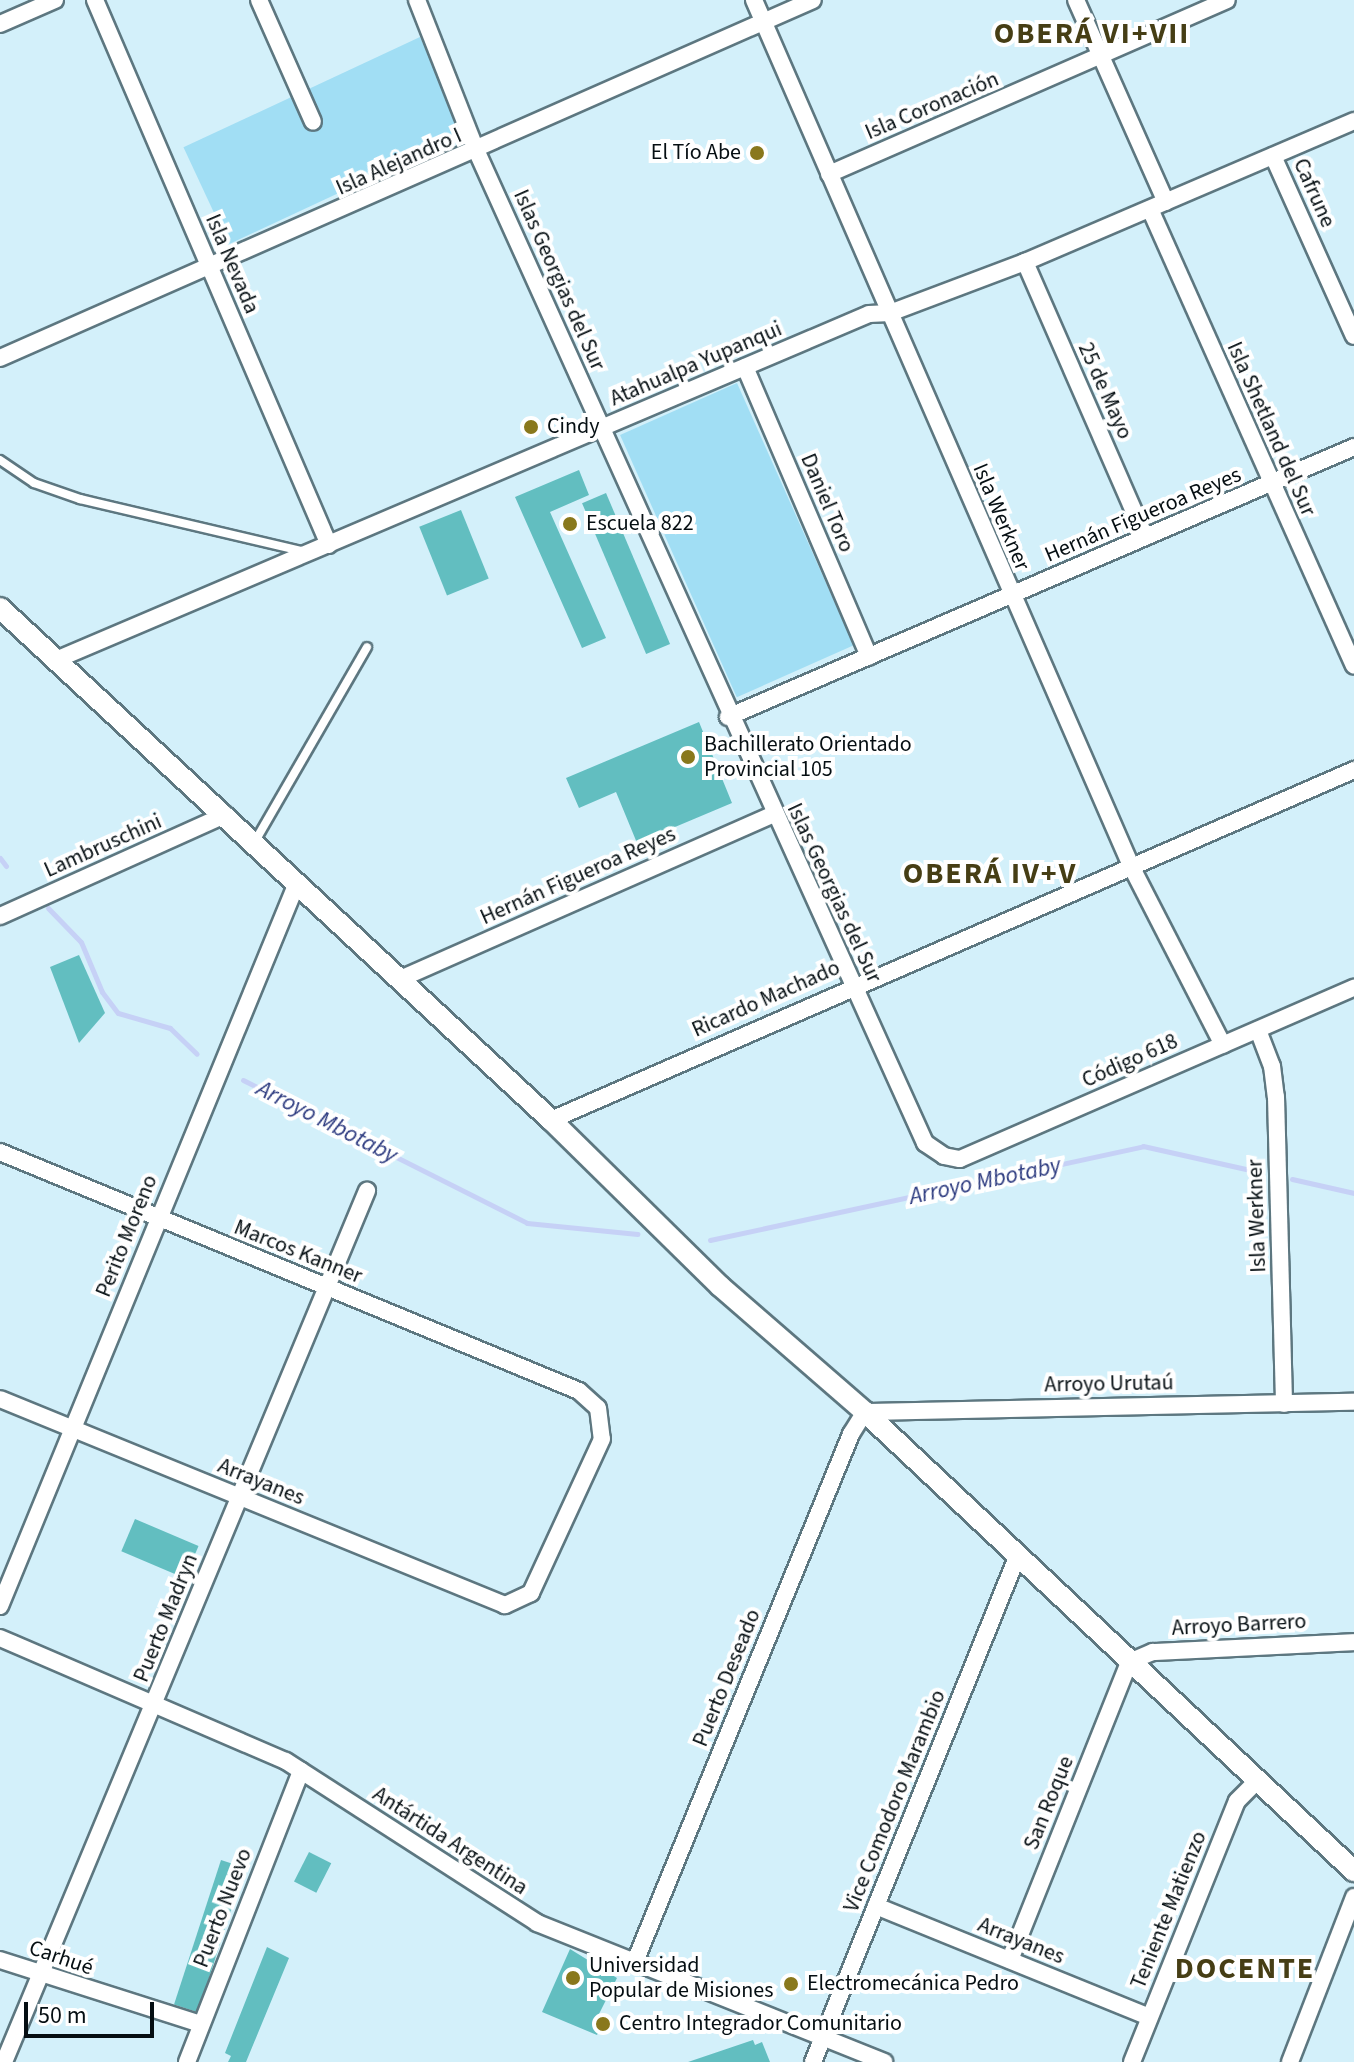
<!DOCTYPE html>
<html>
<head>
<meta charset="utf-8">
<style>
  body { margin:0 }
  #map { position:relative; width:1354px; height:2062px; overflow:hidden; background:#d3f0fa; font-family:"Source Sans 3",sans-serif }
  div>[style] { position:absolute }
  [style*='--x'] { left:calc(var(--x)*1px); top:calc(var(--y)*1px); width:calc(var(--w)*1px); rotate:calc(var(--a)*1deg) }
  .green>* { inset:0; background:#a1def4; transform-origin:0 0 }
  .stream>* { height:5px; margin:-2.5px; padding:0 2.5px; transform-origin:2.5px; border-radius:2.5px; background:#c6d1f6 }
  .building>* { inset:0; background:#62bec0; transform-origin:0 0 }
  .roads { filter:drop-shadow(2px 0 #5d7780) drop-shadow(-2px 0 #5d7780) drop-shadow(0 2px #5d7780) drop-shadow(0 -2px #5d7780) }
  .service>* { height:8px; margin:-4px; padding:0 4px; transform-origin:4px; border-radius:4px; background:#fff }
  .minor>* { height:16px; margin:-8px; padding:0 8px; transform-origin:8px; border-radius:8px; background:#fff }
  .tertiary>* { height:20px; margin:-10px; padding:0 10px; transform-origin:10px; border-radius:10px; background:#fff }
  .dots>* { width:22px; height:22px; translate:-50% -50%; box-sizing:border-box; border:4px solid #fff; border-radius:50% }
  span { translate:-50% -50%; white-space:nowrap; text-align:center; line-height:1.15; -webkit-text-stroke:8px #fff; paint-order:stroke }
  .street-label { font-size:22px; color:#050e12 }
  .poi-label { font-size:22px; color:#050e12 }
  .right { translate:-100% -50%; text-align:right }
  .left { translate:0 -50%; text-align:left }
  .water-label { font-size:24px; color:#2c3a7f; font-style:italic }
  .district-label { font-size:30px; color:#463e15; font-weight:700; letter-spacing:2px }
  .scale { position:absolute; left:24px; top:2002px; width:130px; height:36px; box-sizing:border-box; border:4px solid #050e12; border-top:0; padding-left:10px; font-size:24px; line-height:28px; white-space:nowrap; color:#050e12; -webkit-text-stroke:6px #fff; paint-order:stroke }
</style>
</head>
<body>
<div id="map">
  <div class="green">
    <div style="left:420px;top:37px;width:107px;height:261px;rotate:65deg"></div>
    <div style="left:737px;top:383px;width:287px;height:128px;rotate:66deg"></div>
  </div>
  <div class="stream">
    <div style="--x:0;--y:858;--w:10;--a:53"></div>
    <div style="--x:48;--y:908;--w:47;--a:45.9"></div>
    <div style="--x:81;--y:942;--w:54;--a:67.2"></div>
    <div style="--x:102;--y:992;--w:26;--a:53"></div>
    <div style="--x:118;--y:1013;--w:54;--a:16.1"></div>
    <div style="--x:170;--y:1028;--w:37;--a:44"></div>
    <div style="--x:243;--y:1080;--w:318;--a:26.7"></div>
    <div style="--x:527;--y:1223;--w:111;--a:5.7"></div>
    <div style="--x:1292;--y:1179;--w:64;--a:12.7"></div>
    <div style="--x:710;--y:1240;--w:443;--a:-12.2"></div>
    <div style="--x:1143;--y:1146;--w:119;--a:12.6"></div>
  </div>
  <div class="building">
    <div style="clip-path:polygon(579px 470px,589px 495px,550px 512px,606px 638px,582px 648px,515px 497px)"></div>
    <div style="left:606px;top:493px;width:164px;height:26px;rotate:67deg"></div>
    <div style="left:461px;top:510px;width:74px;height:45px;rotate:68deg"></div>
    <div style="clip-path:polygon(699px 722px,732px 803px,637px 843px,616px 792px,579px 808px,566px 778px)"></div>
    <div style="clip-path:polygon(79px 955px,105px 1013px,79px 1043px,50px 967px)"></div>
    <div style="left:135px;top:1519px;width:69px;height:35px;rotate:23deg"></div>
    <div style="left:309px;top:1852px;width:25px;height:33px;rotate:27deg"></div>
    <div style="left:221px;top:1860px;width:25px;height:152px;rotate:18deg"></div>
    <div style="clip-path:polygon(267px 1947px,289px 1958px,246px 2062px,228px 2062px,231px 2056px,225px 2053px)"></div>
    <div style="clip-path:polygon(570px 1949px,617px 1978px,599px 2014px,606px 2017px,597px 2035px,542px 2012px)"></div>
    <div style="clip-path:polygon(753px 2040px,755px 2045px,762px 2042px,770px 2062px,688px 2062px)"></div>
  </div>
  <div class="roads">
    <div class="service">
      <div style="--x:0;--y:460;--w:41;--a:34.1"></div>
      <div style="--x:34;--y:483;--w:49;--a:19.2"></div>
      <div style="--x:80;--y:499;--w:228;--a:13.2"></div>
      <div style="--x:254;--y:843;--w:226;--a:-60"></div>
    </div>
    <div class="minor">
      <div style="--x:95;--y:0;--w:593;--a:66.76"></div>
      <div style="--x:259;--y:0;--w:133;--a:66.1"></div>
      <div style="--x:417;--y:0;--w:163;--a:68.5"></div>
      <div style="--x:477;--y:152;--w:1088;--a:65.67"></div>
      <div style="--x:925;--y:1143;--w:23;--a:34"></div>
      <div style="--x:944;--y:1156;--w:16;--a:11"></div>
      <div style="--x:960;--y:1159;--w:430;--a:-23.5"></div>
      <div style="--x:754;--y:0;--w:945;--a:66.47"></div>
      <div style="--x:1131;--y:866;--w:201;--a:62.8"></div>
      <div style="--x:1076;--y:0;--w:221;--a:66"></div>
      <div style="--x:0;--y:24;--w:60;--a:-23.6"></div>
      <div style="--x:1273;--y:156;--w:197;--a:65.8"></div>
      <div style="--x:829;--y:174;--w:434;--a:-23.6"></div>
      <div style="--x:1150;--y:209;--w:500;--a:65.94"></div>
      <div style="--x:1025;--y:262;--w:300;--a:66.4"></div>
      <div style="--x:0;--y:358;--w:888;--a:-23.77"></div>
      <div style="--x:745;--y:367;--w:315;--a:66.8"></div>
      <div style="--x:58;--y:659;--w:881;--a:-23.04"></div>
      <div style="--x:869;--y:314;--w:21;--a:-3"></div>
      <div style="--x:890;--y:313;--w:144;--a:-20.7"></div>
      <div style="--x:1025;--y:262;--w:358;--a:-23.2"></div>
      <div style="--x:728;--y:717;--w:682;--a:-23.33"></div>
      <div style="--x:0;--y:916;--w:247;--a:-24.2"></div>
      <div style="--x:400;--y:979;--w:409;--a:-23.8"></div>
      <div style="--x:1258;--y:1030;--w:39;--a:69"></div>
      <div style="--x:1272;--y:1066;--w:31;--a:83"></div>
      <div style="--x:1276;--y:1097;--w:307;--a:88.5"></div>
      <div style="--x:551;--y:1120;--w:876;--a:-23.55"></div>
      <div style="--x:0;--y:1152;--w:626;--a:22.43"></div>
      <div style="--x:579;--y:1391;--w:25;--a:42"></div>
      <div style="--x:598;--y:1408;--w:31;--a:83"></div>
      <div style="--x:602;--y:1439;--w:170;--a:114.8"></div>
      <div style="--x:531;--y:1593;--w:29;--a:155"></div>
      <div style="--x:505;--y:1605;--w:545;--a:-157.81"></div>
      <div style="--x:0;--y:1606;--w:782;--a:-67.67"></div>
      <div style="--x:0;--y:1638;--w:311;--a:23.3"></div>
      <div style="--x:286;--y:1761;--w:299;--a:32.8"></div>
      <div style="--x:537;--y:1923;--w:374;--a:21.8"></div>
      <div style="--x:876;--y:1906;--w:295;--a:22.1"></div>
      <div style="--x:0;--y:1960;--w:211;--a:17.7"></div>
      <div style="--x:1010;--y:1960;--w:321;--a:-68.2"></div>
      <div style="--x:1129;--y:1662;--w:26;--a:-23"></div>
      <div style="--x:1153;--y:1652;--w:201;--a:-2.8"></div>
      <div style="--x:634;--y:1964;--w:573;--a:-67.73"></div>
      <div style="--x:851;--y:1434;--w:26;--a:-58"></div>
      <div style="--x:865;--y:1412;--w:489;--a:-1.2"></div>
      <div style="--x:4;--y:2062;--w:944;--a:-67.38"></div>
      <div style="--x:187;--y:2062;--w:313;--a:-68.6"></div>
      <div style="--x:813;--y:2062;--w:545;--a:-68"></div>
      <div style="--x:1132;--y:2062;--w:281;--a:-68.1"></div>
      <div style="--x:1237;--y:1801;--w:28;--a:-45"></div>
      <div style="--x:1290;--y:2062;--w:177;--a:-68.8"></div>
    </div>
    <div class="tertiary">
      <div style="--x:0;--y:608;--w:752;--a:42.9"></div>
      <div style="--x:551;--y:1120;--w:237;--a:44.5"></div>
      <div style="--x:720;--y:1286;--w:192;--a:41"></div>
      <div style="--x:865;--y:1412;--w:671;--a:43.19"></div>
    </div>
  </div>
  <div class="dots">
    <div style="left:757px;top:153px;background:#89781c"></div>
    <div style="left:531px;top:427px;background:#89781c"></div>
    <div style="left:570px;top:524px;background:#89781c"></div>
    <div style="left:688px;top:757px;background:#89781c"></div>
    <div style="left:573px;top:1978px;background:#89781c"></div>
    <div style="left:791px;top:1984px;background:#89781c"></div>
    <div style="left:603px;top:2024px;background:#89781c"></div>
  </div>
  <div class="street-label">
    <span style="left:932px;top:106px;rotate:-23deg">Isla Coronación</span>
    <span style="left:399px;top:162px;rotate:-24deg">Isla Alejandro I</span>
    <span style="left:1314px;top:193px;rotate:66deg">Cafrune</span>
    <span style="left:232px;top:264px;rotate:67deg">Isla Nevada</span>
    <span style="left:559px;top:280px;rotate:66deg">Islas Georgias del Sur</span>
    <span style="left:696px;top:364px;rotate:-23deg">Atahualpa Yupanqui</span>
    <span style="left:1105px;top:391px;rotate:66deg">25 de Mayo</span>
    <span style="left:1271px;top:429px;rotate:66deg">Isla Shetland del Sur</span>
    <span style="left:827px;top:503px;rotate:67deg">Daniel Toro</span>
    <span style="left:1143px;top:515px;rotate:-23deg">Hernán Figueroa Reyes</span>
    <span style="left:1001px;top:517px;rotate:67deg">Isla Werkner</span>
    <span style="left:103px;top:846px;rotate:-24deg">Lambruschini</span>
    <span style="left:578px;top:876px;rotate:-24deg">Hernán Figueroa Reyes</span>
    <span style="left:834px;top:893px;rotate:65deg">Islas Georgias del Sur</span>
    <span style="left:766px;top:999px;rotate:-24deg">Ricardo Machado</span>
    <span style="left:1130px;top:1061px;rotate:-24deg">Código 618</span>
    <span style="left:1257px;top:1216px;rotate:-92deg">Isla Werkner</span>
    <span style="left:127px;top:1236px;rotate:-68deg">Perito Moreno</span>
    <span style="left:298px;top:1252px;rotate:22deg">Marcos Kanner</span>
    <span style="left:1109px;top:1384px;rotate:-1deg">Arroyo Urutaú</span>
    <span style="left:261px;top:1482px;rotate:22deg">Arrayanes</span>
    <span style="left:166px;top:1618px;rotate:-68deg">Puerto Madryn</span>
    <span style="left:1239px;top:1625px;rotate:-3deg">Arroyo Barrero</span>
    <span style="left:727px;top:1678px;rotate:-68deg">Puerto Deseado</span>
    <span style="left:895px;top:1801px;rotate:-68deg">Vice Comodoro Marambio</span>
    <span style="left:1049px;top:1803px;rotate:-68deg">San Roque</span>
    <span style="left:450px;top:1841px;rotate:33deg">Antártida Argentina</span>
    <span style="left:223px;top:1908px;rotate:-69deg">Puerto Nuevo</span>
    <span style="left:1169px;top:1910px;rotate:-68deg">Teniente Matienzo</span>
    <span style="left:1021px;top:1941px;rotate:22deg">Arrayanes</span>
    <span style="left:61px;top:1958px;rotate:19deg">Carhué</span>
  </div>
  <div class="poi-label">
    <span class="right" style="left:741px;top:153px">El Tío Abe</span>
    <span class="left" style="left:547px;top:427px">Cindy</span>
    <span class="left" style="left:586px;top:524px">Escuela 822</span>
    <span class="left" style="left:704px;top:757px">Bachillerato Orientado<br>Provincial 105</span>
    <span class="left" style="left:589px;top:1978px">Universidad<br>Popular de Misiones</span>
    <span class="left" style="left:807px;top:1984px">Electromecánica Pedro</span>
    <span class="left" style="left:619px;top:2024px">Centro Integrador Comunitario</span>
  </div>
  <div class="water-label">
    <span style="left:327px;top:1122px;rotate:27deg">Arroyo Mbotaby</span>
    <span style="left:985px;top:1181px;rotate:-12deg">Arroyo Mbotaby</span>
  </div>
  <div class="district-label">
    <span style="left:1092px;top:34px">OBERÁ VI+VII</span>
    <span style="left:990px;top:874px">OBERÁ IV+V</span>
    <span style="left:1245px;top:1969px">DOCENTE</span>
  </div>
  <div class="scale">50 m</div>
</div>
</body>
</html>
